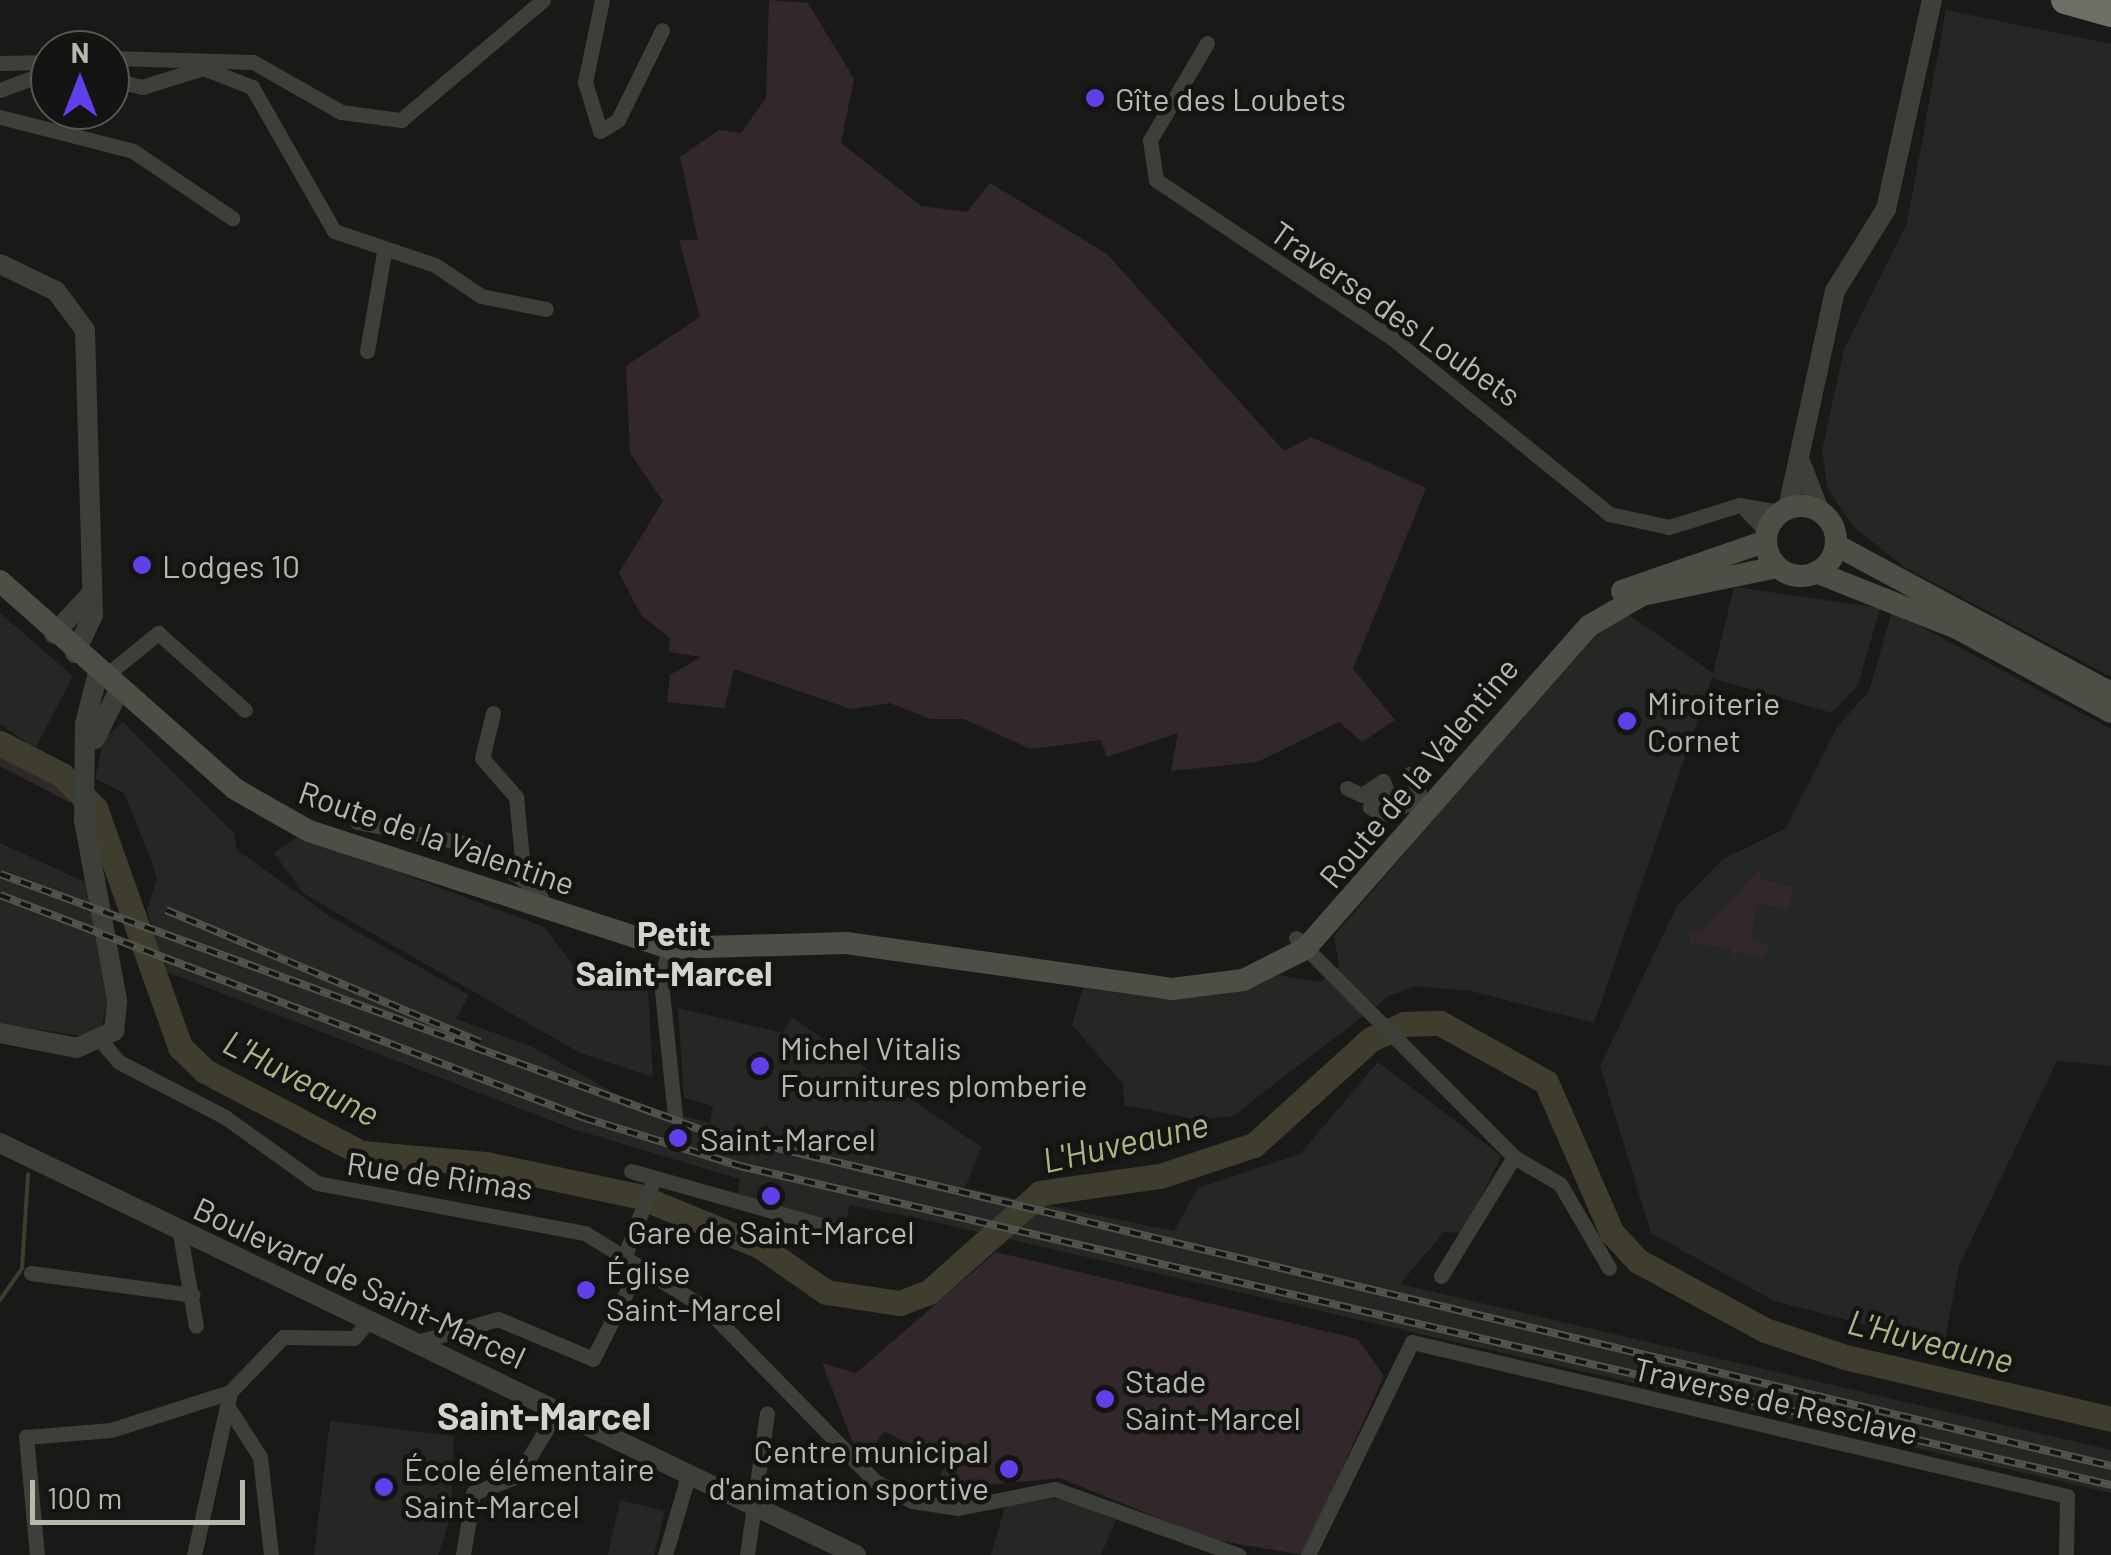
<!DOCTYPE html>
<html>
<head>
<meta charset="utf-8">
<style>
  body { margin:0 }
  #map { position:relative; width:2111px; height:1555px; overflow:hidden; background:#191a18; font-family:Barlow,sans-serif }
  div>[style] { position:absolute }
  [style*='--x'] { left:calc(var(--x)*1px); top:calc(var(--y)*1px); width:calc(var(--w)*1px); rotate:calc(var(--a)*1deg) }
  .built>* { inset:0; background:#252724 }
  .green>* { inset:0; background:#32282b }
  .stream>* { height:4px; margin:-2px; padding:0 2px; transform-origin:2px; border-radius:2px; background:#3e3d2e }
  .river>* { height:25px; margin:-12.5px; padding:0 12.5px; transform-origin:12.5px; border-radius:12.5px; background:#3e3d2e }
  .minor>* { height:15px; margin:-7.5px; padding:0 7.5px; transform-origin:7.5px; border-radius:7.5px; background:#3d3f39 }
  .tertiary>* { height:20px; margin:-10px; padding:0 10px; transform-origin:10px; border-radius:10px; background:#3d3f39 }
  .secondary>* { height:22px; margin:-11px; padding:0 11px; transform-origin:11px; border-radius:11px; background:#4d4f47 }
  .secondary>.ring { margin:-11px; padding:0; box-sizing:content-box; background:none; border:22px solid #4d4f47; border-radius:50% }
  .motorway>* { height:28px; margin:-14px; padding:0 14px; transform-origin:14px; border-radius:14px; background:#6d7065 }
  .rail>* { height:8px; margin-top:-4px; transform-origin:0; background:repeating-linear-gradient(90deg,#141513 0 11px,#52544c 0 22px); box-sizing:border-box; border-block:2px solid #52544c }
  .dots>* { width:28px; height:28px; translate:-50% -50%; box-sizing:border-box; border:5px solid #141513; border-radius:50% }
  span { translate:-50% -50%; white-space:nowrap; text-align:center; line-height:1.15; -webkit-text-stroke:9px #141513; paint-order:stroke }
  .poi-label { font-size:32px; color:#b6b9ab }
  .left { translate:0 -50%; text-align:left }
  .right { translate:-100% -50%; text-align:right }
  .street-label { font-size:32px; color:#b6b9ab }
  .neighbourhood-label { font-size:35px; color:#d3d5cc; font-weight:700 }
  .water-label { font-size:35px; color:#b2b384; font-style:italic }
  .quarter-label { font-size:38px; color:#d3d5cc; font-weight:700 }
  .north { position:absolute; left:30px; top:30px; width:100px; height:100px; box-sizing:border-box; background:#141513; border:2px solid #555750; border-radius:50%; rotate:0deg; font-size:28px; font-weight:700; line-height:40px; text-align:center; color:#b6b9ab }
  .north::after { content:''; display:block; margin:auto; width:35px; height:45px; background:#613feb; clip-path:polygon(50% 0,100% 100%,50% 72%,0 100%) }
  .scale { position:absolute; left:30px; top:1480px; width:215px; height:45px; box-sizing:border-box; border:5px solid #b6b9ab; border-top:0; padding-left:12px; font-size:30px; line-height:35px; white-space:nowrap; color:#b6b9ab; -webkit-text-stroke:8px #141513; paint-order:stroke }
</style>
</head>
<body>
<div id="map">
  <div class="built">
    <div style="clip-path:polygon(1946px 10px,2111px 44px,2111px 677px,1904px 567px,1854px 527px,1828px 490px,1822px 451px,1844px 349px,1907px 223px)"></div>
    <div style="clip-path:polygon(1734px 587px,1880px 608px,1858px 685px,1832px 713px,1712px 678px,1594px 1023px,1471px 991px,1415px 986px,1389px 996px,1233px 1116px,1199px 1120px,1124px 1105px,1123px 1084px,1072px 1025px,1083px 988px,1144px 996px,1279px 975px,1321px 982px,1339px 966px,1334px 936px,1588px 638px,1622px 610px,1713px 673px)"></div>
    <div style="clip-path:polygon(1892px 611px,2111px 729px,2111px 1066px,2057px 1061px,1959px 1266px,1944px 1345px,1774px 1301px,1651px 1233px,1600px 1066px,1677px 906px,1723px 859px,1786px 828px,1837px 727px,1869px 691px)"></div>
    <div style="clip-path:polygon(0 613px,73px 676px,35px 749px,0 724px)"></div>
    <div style="clip-path:polygon(123px 722px,234px 833px,237px 850px,331px 917px,469px 995px,456px 1019px,531px 1046px,630px 1102px,710px 1123px,713px 1106px,684px 1098px,678px 1008px,783px 1033px,791px 1017px,981px 1147px,965px 1188px,1174px 1231px,1198px 1188px,1300px 1154px,1378px 1062px,1501px 1156px,1464px 1233px,1444px 1232px,1400px 1284px,2111px 1450px,2111px 1493px,921px 1219px,850px 1205px,845px 1224px,737px 1195px,740px 1179px,570px 1128px,164px 971px,147px 909px,157px 879px,151px 860px,124px 793px,95px 779px,104px 738px)"></div>
    <div style="clip-path:polygon(300px 835px,544px 927px,592px 990px,648px 991px,653px 1077px,580px 1053px,304px 894px,274px 853px)"></div>
    <div style="clip-path:polygon(0 843px,85px 882px,107px 1003px,102px 1026px,83px 1036px,0 1024px)"></div>
    <div style="clip-path:polygon(330px 1421px,454px 1436px,451px 1516px,438px 1555px,314px 1555px)"></div>
    <div style="clip-path:polygon(1063px 1498px,1116px 1520px,1101px 1555px,991px 1555px,1006px 1503px)"></div>
    <div style="clip-path:polygon(620px 1500px,665px 1511px,654px 1555px,608px 1555px)"></div>
  </div>
  <div class="green">
    <div style="clip-path:polygon(769px 0,808px 3px,854px 79px,841px 143px,921px 206px,967px 212px,990px 183px,1107px 254px,1284px 451px,1311px 437px,1426px 488px,1353px 669px,1395px 720px,1362px 742px,1339px 722px,1257px 762px,1171px 771px,1178px 733px,1107px 757px,1101px 740px,1031px 749px,964px 719px,930px 719px,890px 703px,851px 709px,734px 669px,724px 708px,667px 702px,670px 675px,701px 657px,669px 652px,670px 638px,641px 615px,619px 573px,663px 501px,630px 453px,626px 366px,700px 317px,679px 240px,698px 240px,680px 157px,719px 130px,741px 133px,766px 98px)"></div>
    <div style="clip-path:polygon(0 730px,73px 772px,71px 803px,0 766px)"></div>
    <div style="clip-path:polygon(1760px 868px,1760px 879px,1794px 887px,1787px 910px,1758px 903px,1750px 938px,1770px 946px,1762px 958px,1737px 951px,1734px 961px,1730px 948px,1691px 943px,1688px 931px,1701px 933px)"></div>
    <div style="clip-path:polygon(996px 1252px,1358px 1339px,1384px 1376px,1303px 1555px,1210px 1539px,1060px 1478px,933px 1490px,946px 1464px,884px 1431px,866px 1459px,857px 1453px,822px 1363px,856px 1373px)"></div>
  </div>
  <div class="stream">
    <div style="--x:0;--y:1300;--w:39;--a:-55"></div>
    <div style="--x:22;--y:1268;--w:94;--a:-86.3"></div>
  </div>
  <div class="river">
    <div style="--x:0;--y:743;--w:70;--a:27.3"></div>
    <div style="--x:62;--y:775;--w:47;--a:45"></div>
    <div style="--x:95;--y:808;--w:254;--a:70.4"></div>
    <div style="--x:180;--y:1047;--w:35;--a:44"></div>
    <div style="--x:205;--y:1071;--w:176;--a:27.7"></div>
    <div style="--x:361;--y:1153;--w:125;--a:5"></div>
    <div style="--x:486;--y:1164;--w:155;--a:11.9"></div>
    <div style="--x:638;--y:1196;--w:132;--a:22.3"></div>
    <div style="--x:760;--y:1246;--w:80;--a:34.9"></div>
    <div style="--x:826;--y:1292;--w:75;--a:8.5"></div>
    <div style="--x:900;--y:1303;--w:31;--a:-21"></div>
    <div style="--x:929;--y:1292;--w:149;--a:-41.7"></div>
    <div style="--x:1040;--y:1193;--w:121;--a:-8.1"></div>
    <div style="--x:1160;--y:1176;--w:99;--a:-18.3"></div>
    <div style="--x:1254;--y:1145;--w:158;--a:-42.2"></div>
    <div style="--x:1371;--y:1039;--w:36;--a:-24"></div>
    <div style="--x:1404;--y:1024;--w:36;--a:-2"></div>
    <div style="--x:1440;--y:1023;--w:121;--a:29.1"></div>
    <div style="--x:1546;--y:1082;--w:165;--a:66.4"></div>
    <div style="--x:1612;--y:1233;--w:38;--a:47"></div>
    <div style="--x:1638;--y:1261;--w:145;--a:28.5"></div>
    <div style="--x:1765;--y:1330;--w:84;--a:18.6"></div>
    <div style="--x:1845;--y:1357;--w:273;--a:13.1"></div>
  </div>
  <div class="minor">
    <div style="--x:602;--y:0;--w:84;--a:101.7"></div>
    <div style="--x:585;--y:82;--w:51;--a:73"></div>
    <div style="--x:600;--y:131;--w:21;--a:-31"></div>
    <div style="--x:618;--y:120;--w:100;--a:-63.9"></div>
    <div style="--x:1207;--y:43;--w:113;--a:120.4"></div>
    <div style="--x:1150;--y:140;--w:40;--a:81.5"></div>
    <div style="--x:1156;--y:180;--w:284;--a:33.8"></div>
    <div style="--x:1392;--y:338;--w:279;--a:39"></div>
    <div style="--x:1609;--y:514;--w:61;--a:12.2"></div>
    <div style="--x:1669;--y:527;--w:73;--a:-17.4"></div>
    <div style="--x:1739;--y:505;--w:43;--a:9.5"></div>
    <div style="--x:110;--y:58;--w:143;--a:1.6"></div>
    <div style="--x:253;--y:62;--w:101;--a:29.6"></div>
    <div style="--x:341;--y:112;--w:61;--a:7.6"></div>
    <div style="--x:401;--y:120;--w:186;--a:-40.2"></div>
    <div style="--x:0;--y:63;--w:50;--a:-1.1"></div>
    <div style="--x:110;--y:79;--w:33;--a:14"></div>
    <div style="--x:142;--y:87;--w:64;--a:-17.3"></div>
    <div style="--x:203;--y:68;--w:53;--a:21.2"></div>
    <div style="--x:252;--y:87;--w:166;--a:60.3"></div>
    <div style="--x:334;--y:231;--w:107;--a:18.6"></div>
    <div style="--x:435;--y:265;--w:55;--a:34"></div>
    <div style="--x:481;--y:296;--w:66;--a:11.3"></div>
    <div style="--x:0;--y:90;--w:53;--a:-20.8"></div>
    <div style="--x:0;--y:117;--w:137;--a:14.3"></div>
    <div style="--x:133;--y:151;--w:120;--a:34.1"></div>
    <div style="--x:367;--y:351;--w:99;--a:-80.2"></div>
    <div style="--x:1743;--y:507;--w:35;--a:46"></div>
    <div style="--x:104;--y:677;--w:70;--a:-39.2"></div>
    <div style="--x:158;--y:633;--w:116;--a:41.5"></div>
    <div style="--x:493;--y:713;--w:46;--a:103.7"></div>
    <div style="--x:482;--y:758;--w:52;--a:48.9"></div>
    <div style="--x:516;--y:797;--w:82;--a:84.4"></div>
    <div style="--x:1347;--y:788;--w:17;--a:25"></div>
    <div style="--x:1362;--y:795;--w:25;--a:-34"></div>
    <div style="--x:1383;--y:781;--w:12;--a:70"></div>
    <div style="--x:1387;--y:792;--w:23;--a:139"></div>
    <div style="--x:1370;--y:807;--w:13;--a:32"></div>
    <div style="--x:1381;--y:814;--w:44;--a:-20.1"></div>
    <div style="--x:1422;--y:799;--w:28;--a:-116"></div>
    <div style="--x:357;--y:822;--w:114;--a:11.1"></div>
    <div style="--x:469;--y:844;--w:82;--a:33.5"></div>
    <div style="--x:537;--y:889;--w:22;--a:66"></div>
    <div style="--x:1296;--y:938;--w:309;--a:45.1"></div>
    <div style="--x:669;--y:948;--w:34;--a:104"></div>
    <div style="--x:661;--y:981;--w:136;--a:84.1"></div>
    <div style="--x:102;--y:1042;--w:26;--a:50"></div>
    <div style="--x:119;--y:1062;--w:119;--a:27.4"></div>
    <div style="--x:225;--y:1117;--w:113;--a:35.7"></div>
    <div style="--x:317;--y:1183;--w:273;--a:10.6"></div>
    <div style="--x:585;--y:1233;--w:144;--a:31.9"></div>
    <div style="--x:707;--y:1309;--w:240;--a:45.7"></div>
    <div style="--x:875;--y:1481;--w:42;--a:28.4"></div>
    <div style="--x:912;--y:1501;--w:47;--a:8.7"></div>
    <div style="--x:958;--y:1508;--w:99;--a:-11.1"></div>
    <div style="--x:1055;--y:1489;--w:195;--a:19.8"></div>
    <div style="--x:1514;--y:1157;--w:53;--a:30.4"></div>
    <div style="--x:1560;--y:1184;--w:97;--a:59.7"></div>
    <div style="--x:631;--y:1171;--w:242;--a:15.8"></div>
    <div style="--x:179;--y:1228;--w:99;--a:80.2"></div>
    <div style="--x:624;--y:1258;--w:85;--a:-69.4"></div>
    <div style="--x:31;--y:1273;--w:163;--a:7.7"></div>
    <div style="--x:1441;--y:1276;--w:140;--a:-58.5"></div>
    <div style="--x:417;--y:1342;--w:84;--a:-15.9"></div>
    <div style="--x:498;--y:1319;--w:103;--a:22.8"></div>
    <div style="--x:593;--y:1359;--w:103;--a:-63.4"></div>
    <div style="--x:230;--y:1410;--w:56;--a:57.4"></div>
    <div style="--x:260;--y:1457;--w:99;--a:83.6"></div>
    <div style="--x:37;--y:1555;--w:119;--a:-95.3"></div>
    <div style="--x:26;--y:1437;--w:85;--a:-4.7"></div>
    <div style="--x:111;--y:1430;--w:125;--a:-17.7"></div>
    <div style="--x:230;--y:1392;--w:76;--a:-46.1"></div>
    <div style="--x:283;--y:1337;--w:71;--a:0.8"></div>
    <div style="--x:354;--y:1338;--w:25;--a:-50"></div>
    <div style="--x:194;--y:1555;--w:167;--a:-77.5"></div>
    <div style="--x:463;--y:1555;--w:63;--a:-80.8"></div>
    <div style="--x:473;--y:1493;--w:48;--a:-20.7"></div>
    <div style="--x:518;--y:1476;--w:77;--a:-58.8"></div>
    <div style="--x:665;--y:1555;--w:85;--a:-73.7"></div>
    <div style="--x:747;--y:1555;--w:143;--a:-82"></div>
    <div style="--x:1308;--y:1555;--w:237;--a:-64"></div>
    <div style="--x:1412;--y:1342;--w:673;--a:13.23"></div>
    <div style="--x:2067;--y:1496;--w:59;--a:91"></div>
  </div>
  <div class="tertiary">
    <div style="--x:0;--y:264;--w:62;--a:25.7"></div>
    <div style="--x:56;--y:291;--w:49;--a:53.4"></div>
    <div style="--x:85;--y:330;--w:285;--a:88.4"></div>
    <div style="--x:93;--y:615;--w:42;--a:115.3"></div>
    <div style="--x:1801;--y:464;--w:49;--a:68.6"></div>
    <div style="--x:1788;--y:508;--w:222;--a:-77.8"></div>
    <div style="--x:1835;--y:291;--w:97;--a:-58.1"></div>
    <div style="--x:1886;--y:209;--w:214;--a:-77.6"></div>
    <div style="--x:54;--y:634;--w:52;--a:-47.4"></div>
    <div style="--x:95;--y:739;--w:57;--a:-63.9"></div>
    <div style="--x:0;--y:1033;--w:78;--a:11"></div>
    <div style="--x:77;--y:1048;--w:41;--a:-24.7"></div>
    <div style="--x:114;--y:1031;--w:31;--a:-84"></div>
    <div style="--x:117;--y:1000;--w:182;--a:-100.4"></div>
    <div style="--x:84;--y:821;--w:97;--a:-89.4"></div>
    <div style="--x:85;--y:724;--w:53;--a:-75.7"></div>
    <div style="--x:0;--y:1143;--w:950;--a:25.7"></div>
  </div>
  <div class="secondary">
    <div class="ring" style="left:1766px;top:506px;width:48px;height:48px"></div>
    <div style="--x:1836;--y:545;--w:312;--a:28.3"></div>
    <div style="--x:1816;--y:572;--w:152;--a:21.7"></div>
    <div style="--x:1957;--y:628;--w:175;--a:28.6"></div>
    <div style="--x:0;--y:581;--w:314;--a:41.5"></div>
    <div style="--x:235;--y:789;--w:85;--a:29.6"></div>
    <div style="--x:309;--y:831;--w:379;--a:18"></div>
    <div style="--x:669;--y:948;--w:177;--a:-1.6"></div>
    <div style="--x:846;--y:943;--w:329;--a:8"></div>
    <div style="--x:1172;--y:989;--w:72;--a:-7.2"></div>
    <div style="--x:1243;--y:980;--w:69;--a:-26.6"></div>
    <div style="--x:1305;--y:949;--w:430;--a:-48.7"></div>
    <div style="--x:1589;--y:626;--w:61;--a:-30.3"></div>
    <div style="--x:1642;--y:595;--w:138;--a:-11.7"></div>
    <div style="--x:1622;--y:591;--w:152;--a:-19.1"></div>
  </div>
  <div class="motorway">
    <div style="--x:2065;--y:0;--w:48;--a:15.8"></div>
  </div>
  <div class="rail">
    <div style="--x:0;--y:874;--w:747;--a:20.04"></div>
    <div style="--x:702;--y:1130;--w:1449;--a:13.41"></div>
    <div style="--x:0;--y:895;--w:626;--a:20.87"></div>
    <div style="--x:585;--y:1118;--w:162;--a:17.2"></div>
    <div style="--x:740;--y:1166;--w:1408;--a:13.1"></div>
    <div style="--x:166;--y:910;--w:341;--a:22.8"></div>
  </div>
  <div class="dots">
    <div style="left:1095px;top:98px;background:#613feb"></div>
    <div style="left:142px;top:565px;background:#613feb"></div>
    <div style="left:1627px;top:721px;background:#613feb"></div>
    <div style="left:760px;top:1066px;background:#613feb"></div>
    <div style="left:678px;top:1138px;background:#613feb"></div>
    <div style="left:771px;top:1196px;background:#613feb"></div>
    <div style="left:586px;top:1290px;background:#613feb"></div>
    <div style="left:1105px;top:1399px;background:#613feb"></div>
    <div style="left:1009px;top:1469px;background:#613feb"></div>
    <div style="left:384px;top:1487px;background:#613feb"></div>
  </div>
  <div class="poi-label">
    <span class="left" style="left:1115px;top:98px">Gîte des Loubets</span>
    <span class="left" style="left:162px;top:565px">Lodges 10</span>
    <span class="left" style="left:1647px;top:721px">Miroiterie<br>Cornet</span>
    <span class="left" style="left:780px;top:1066px">Michel Vitalis<br>Fournitures plomberie</span>
    <span class="left" style="left:700px;top:1138px">Saint-Marcel</span>
    <span style="left:771px;top:1231px">Gare de Saint-Marcel</span>
    <span class="left" style="left:606px;top:1290px">Église<br>Saint-Marcel</span>
    <span class="left" style="left:1125px;top:1399px">Stade<br>Saint-Marcel</span>
    <span class="right" style="left:989px;top:1469px">Centre municipal<br>d'animation sportive</span>
    <span class="left" style="left:404px;top:1487px">École élémentaire<br>Saint-Marcel</span>
  </div>
  <div class="street-label">
    <span style="left:1396px;top:313px;rotate:35deg">Traverse des Loubets</span>
    <span style="left:1418px;top:772px;rotate:-50deg">Route de la Valentine</span>
    <span style="left:437px;top:837px;rotate:19deg">Route de la Valentine</span>
    <span style="left:440px;top:1175px;rotate:8deg">Rue de Rimas</span>
    <span style="left:360px;top:1282px;rotate:25deg">Boulevard de Saint-Marcel</span>
    <span style="left:1776px;top:1400px;rotate:13deg">Traverse de Resclave</span>
  </div>
  <div class="neighbourhood-label">
    <span style="left:674px;top:952px">Petit<br>Saint-Marcel</span>
  </div>
  <div class="water-label">
    <span style="left:302px;top:1077px;rotate:27deg">L'Huveaune</span>
    <span style="left:1125px;top:1141px;rotate:-13deg">L'Huveaune</span>
    <span style="left:1931px;top:1340px;rotate:14deg">L'Huveaune</span>
  </div>
  <div class="quarter-label">
    <span style="left:544px;top:1416px">Saint-Marcel</span>
  </div>
  <div class="north">N</div>
  <div class="scale">100 m</div>
</div>
</body>
</html>
